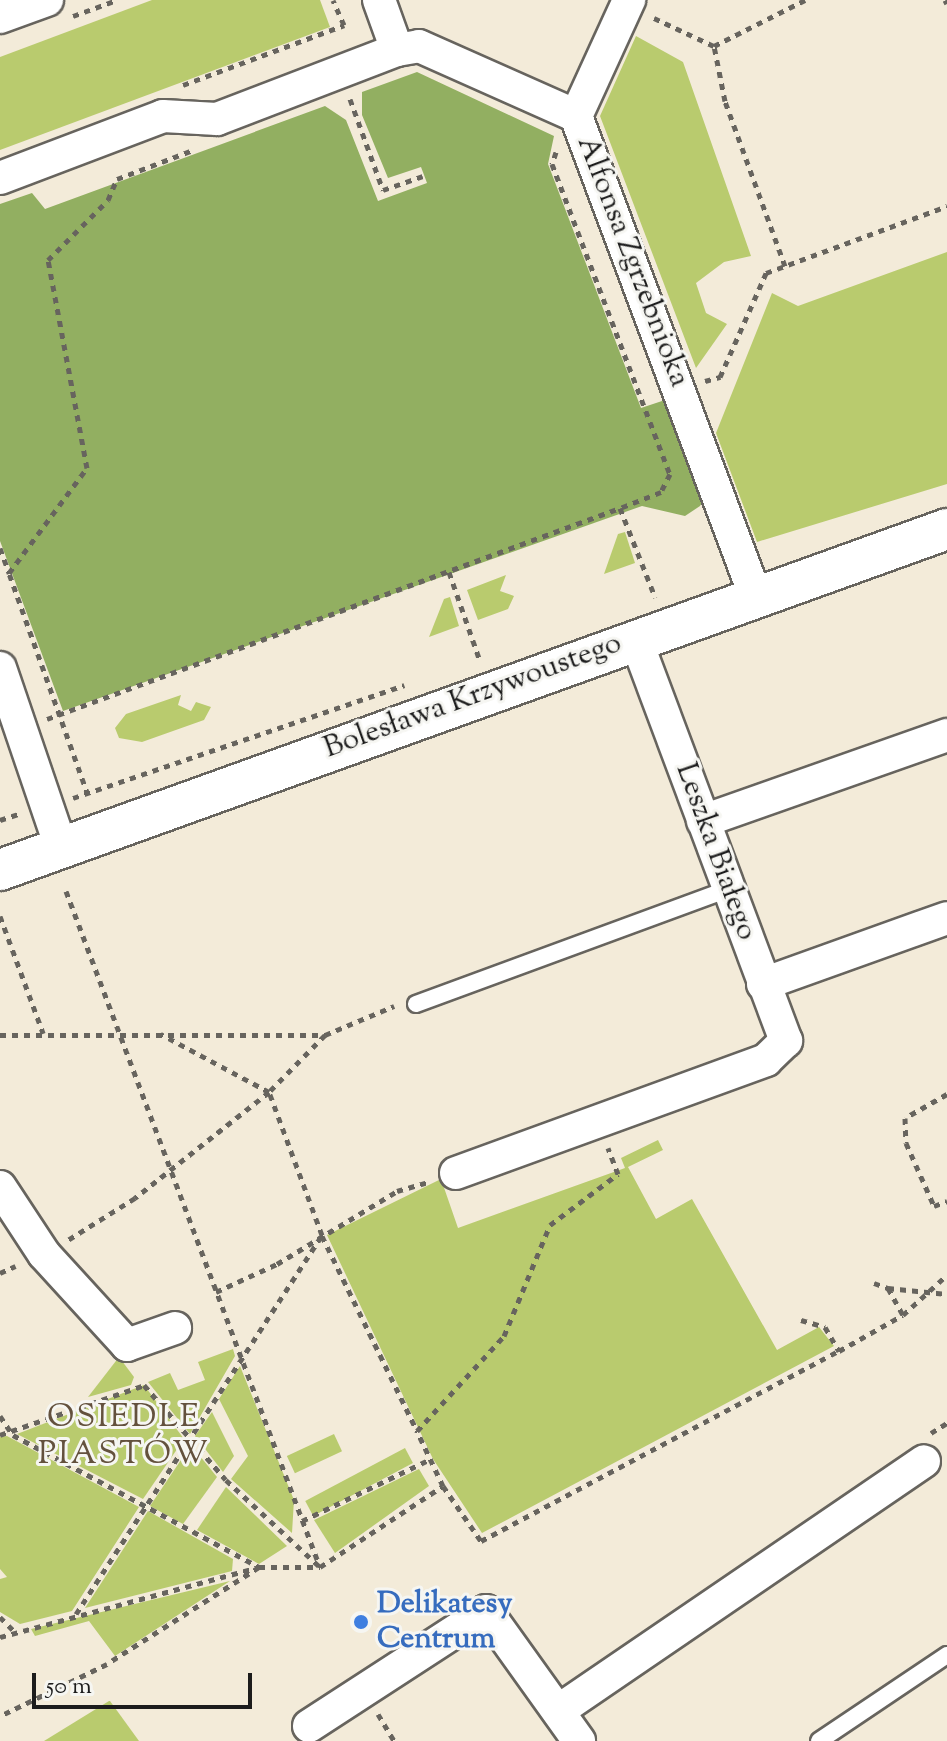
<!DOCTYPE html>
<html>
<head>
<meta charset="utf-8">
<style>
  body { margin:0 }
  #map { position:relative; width:947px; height:1741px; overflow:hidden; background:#f3ebd9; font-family:"Sorts Mill Goudy",serif }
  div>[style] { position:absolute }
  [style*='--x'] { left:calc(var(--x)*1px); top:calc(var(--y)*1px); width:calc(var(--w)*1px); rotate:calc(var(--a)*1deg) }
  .green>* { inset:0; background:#b9cb6e; transform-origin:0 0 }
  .forest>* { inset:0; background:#92af61 }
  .path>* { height:5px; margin-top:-2.5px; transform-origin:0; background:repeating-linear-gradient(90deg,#67645e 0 6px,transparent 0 12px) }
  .roads { filter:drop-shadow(2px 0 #67645e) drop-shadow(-2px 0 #67645e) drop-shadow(0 2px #67645e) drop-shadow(0 -2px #67645e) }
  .service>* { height:16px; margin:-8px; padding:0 8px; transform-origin:8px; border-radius:8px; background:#fff }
  .minor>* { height:32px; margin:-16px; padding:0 16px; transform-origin:16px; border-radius:16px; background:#fff }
  .tertiary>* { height:40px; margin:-20px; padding:0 20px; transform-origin:20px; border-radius:20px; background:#fff }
  .dots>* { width:22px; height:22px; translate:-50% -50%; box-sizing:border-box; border:4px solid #f6f6f2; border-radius:50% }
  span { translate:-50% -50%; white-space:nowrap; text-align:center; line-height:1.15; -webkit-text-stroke:6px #f6f6f2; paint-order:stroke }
  .street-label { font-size:30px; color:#1c1c1c }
  .shop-label { font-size:30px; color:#366cbe; font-weight:700 }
  .left { translate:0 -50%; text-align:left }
  .neighbourhood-label { font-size:32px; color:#63513d; letter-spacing:2px }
  .scale { position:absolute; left:32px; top:1673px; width:220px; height:36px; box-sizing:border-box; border:4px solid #1c1c1c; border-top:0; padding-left:10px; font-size:24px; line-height:28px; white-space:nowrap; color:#1c1c1c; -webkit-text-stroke:6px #f6f6f2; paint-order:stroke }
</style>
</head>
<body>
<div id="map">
  <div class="green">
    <div style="clip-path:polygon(152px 0,320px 0,330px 27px,0 150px,0 57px)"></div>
    <div style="clip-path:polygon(636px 36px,683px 62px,751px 256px,724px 262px,696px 283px,706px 313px,727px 324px,696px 368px,600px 116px)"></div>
    <div style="clip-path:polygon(947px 252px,947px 484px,757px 542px,716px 433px,772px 293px,798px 306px)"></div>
    <div style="clip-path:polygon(625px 532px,635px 563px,604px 574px,618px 534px)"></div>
    <div style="clip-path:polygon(506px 575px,500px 591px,514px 596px,508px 609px,478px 620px,467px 590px)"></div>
    <div style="clip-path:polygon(450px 597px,459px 626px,429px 637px,444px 599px)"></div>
    <div style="clip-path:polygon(181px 695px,178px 705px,191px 711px,196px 702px,211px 707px,204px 720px,142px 742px,119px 738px,115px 728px,126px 714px)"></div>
    <div style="clip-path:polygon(658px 1140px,663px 1150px,628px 1167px,656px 1219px,692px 1199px,777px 1350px,819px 1327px,834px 1346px,482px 1533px,433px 1459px,327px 1235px,441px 1179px,458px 1228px,625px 1168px,621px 1158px)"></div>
    <div style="clip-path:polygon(233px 1349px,235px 1356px,190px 1434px,148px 1382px,170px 1373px,178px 1390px,205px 1380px,198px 1362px)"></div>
    <div style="clip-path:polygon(119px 1357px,134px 1377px,131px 1385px,88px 1397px)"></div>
    <div style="clip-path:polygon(240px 1366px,294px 1500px,292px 1533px,231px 1479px,248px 1456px,219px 1399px)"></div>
    <div style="clip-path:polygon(144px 1385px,184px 1439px,143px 1499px,17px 1434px)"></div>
    <div style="clip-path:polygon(212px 1412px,234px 1456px,223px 1472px,195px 1436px)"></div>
    <div style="left:334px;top:1434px;width:19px;height:52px;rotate:65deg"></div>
    <div style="clip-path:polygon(7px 1436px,139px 1507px,72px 1611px,20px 1624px,0 1612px,0 1579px,7px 1577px,0 1569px,0 1437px)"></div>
    <div style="clip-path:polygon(191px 1445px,217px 1477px,183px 1524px,150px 1506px)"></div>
    <div style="left:405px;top:1448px;width:17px;height:113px;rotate:62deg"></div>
    <div style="clip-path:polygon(419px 1469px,429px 1486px,335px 1553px,314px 1520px)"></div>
    <div style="clip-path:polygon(226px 1487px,287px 1546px,259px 1564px,197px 1530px)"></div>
    <div style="clip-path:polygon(148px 1511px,233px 1559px,232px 1571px,85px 1608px)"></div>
    <div style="clip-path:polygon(230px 1581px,115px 1656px,89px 1621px,35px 1636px,31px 1629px)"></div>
    <div style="clip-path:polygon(110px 1701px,139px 1741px,44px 1741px,109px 1701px)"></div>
  </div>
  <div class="forest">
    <div style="clip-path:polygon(417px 72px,554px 136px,548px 164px,641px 408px,668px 399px,706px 496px,700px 506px,685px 516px,642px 506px,63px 711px,0 541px,0 204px,32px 193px,45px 209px,325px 106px,346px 120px,378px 201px,427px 183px,421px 167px,388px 178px,362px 115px,362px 92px)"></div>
  </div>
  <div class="path">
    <div style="--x:945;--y:0;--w:4;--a:63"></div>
    <div style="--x:73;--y:16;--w:47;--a:-20"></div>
    <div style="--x:654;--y:18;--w:66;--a:25"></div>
    <div style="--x:183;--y:85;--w:172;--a:-20.4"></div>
    <div style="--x:344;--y:25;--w:27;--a:-114"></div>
    <div style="--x:350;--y:99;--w:97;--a:70.1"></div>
    <div style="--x:383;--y:190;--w:42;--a:-19.3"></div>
    <div style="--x:556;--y:152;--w:13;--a:108"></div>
    <div style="--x:552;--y:164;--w:332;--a:69.2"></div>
    <div style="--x:670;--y:474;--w:20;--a:117"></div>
    <div style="--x:661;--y:492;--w:44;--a:158.7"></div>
    <div style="--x:620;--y:508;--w:96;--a:68.5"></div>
    <div style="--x:785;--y:266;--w:176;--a:-110"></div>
    <div style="--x:725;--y:101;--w:56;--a:-101.3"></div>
    <div style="--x:714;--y:46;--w:102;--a:-26.8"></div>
    <div style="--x:705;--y:381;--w:16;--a:-15"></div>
    <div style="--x:720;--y:377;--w:114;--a:-66.1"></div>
    <div style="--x:766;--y:273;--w:193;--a:-20.3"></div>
    <div style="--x:0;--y:548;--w:27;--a:70"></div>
    <div style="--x:449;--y:572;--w:91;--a:70.8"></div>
    <div style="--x:47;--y:719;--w:611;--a:-20.22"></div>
    <div style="--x:88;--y:795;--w:236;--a:-109.6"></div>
    <div style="--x:9;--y:573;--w:131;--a:-53.4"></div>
    <div style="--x:87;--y:468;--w:212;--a:-100.6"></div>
    <div style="--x:48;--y:260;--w:85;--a:-45"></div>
    <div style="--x:108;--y:200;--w:23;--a:-67"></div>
    <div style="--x:117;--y:179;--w:81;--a:-20.9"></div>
    <div style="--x:73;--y:798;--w:350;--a:-18.8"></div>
    <div style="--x:0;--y:820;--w:19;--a:-18"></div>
    <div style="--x:66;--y:891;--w:722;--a:69.41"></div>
    <div style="--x:0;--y:916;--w:125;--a:69.8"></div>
    <div style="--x:0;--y:1035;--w:325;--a:0"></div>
    <div style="--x:325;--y:1035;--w:80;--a:134.5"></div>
    <div style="--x:269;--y:1092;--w:171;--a:141.7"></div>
    <div style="--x:135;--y:1198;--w:79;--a:147.9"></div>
    <div style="--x:325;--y:1035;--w:75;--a:-22.8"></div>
    <div style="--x:947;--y:1094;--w:48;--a:150.3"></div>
    <div style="--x:905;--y:1118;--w:25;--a:88"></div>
    <div style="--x:906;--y:1143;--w:69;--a:66"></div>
    <div style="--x:934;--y:1206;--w:14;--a:-21"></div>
    <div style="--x:322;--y:1236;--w:217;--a:64"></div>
    <div style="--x:0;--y:1273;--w:17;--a:-24"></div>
    <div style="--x:874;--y:1283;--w:15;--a:20"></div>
    <div style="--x:888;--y:1288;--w:31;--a:61"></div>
    <div style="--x:888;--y:1288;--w:59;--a:5.8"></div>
    <div style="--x:216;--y:1292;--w:67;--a:-24.7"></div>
    <div style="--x:277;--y:1264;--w:140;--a:-31.3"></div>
    <div style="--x:397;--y:1191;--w:35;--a:-16"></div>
    <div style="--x:801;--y:1320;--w:25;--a:16"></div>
    <div style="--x:825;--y:1327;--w:28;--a:60"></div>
    <div style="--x:0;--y:1416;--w:23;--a:56"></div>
    <div style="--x:13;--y:1435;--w:279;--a:28.2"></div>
    <div style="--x:259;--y:1567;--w:180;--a:147.5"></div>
    <div style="--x:107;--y:1664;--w:119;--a:154.1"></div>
    <div style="--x:931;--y:1433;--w:19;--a:-32"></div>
    <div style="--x:0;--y:1435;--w:152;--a:-19.1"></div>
    <div style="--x:144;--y:1385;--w:125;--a:49.2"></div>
    <div style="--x:226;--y:1480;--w:127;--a:42.8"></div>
    <div style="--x:443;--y:1486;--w:61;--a:-115.3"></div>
    <div style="--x:417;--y:1431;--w:129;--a:-47.5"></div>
    <div style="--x:504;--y:1336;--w:120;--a:-67.5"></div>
    <div style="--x:550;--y:1225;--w:85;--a:-36.9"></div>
    <div style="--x:618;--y:1174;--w:28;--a:-111"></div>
    <div style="--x:302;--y:1521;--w:141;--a:-25.7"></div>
    <div style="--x:76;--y:1614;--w:452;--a:-57"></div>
    <div style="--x:322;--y:1235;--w:153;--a:-110.3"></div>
    <div style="--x:269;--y:1092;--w:123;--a:-151.8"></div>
    <div style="--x:0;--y:1617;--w:18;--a:45"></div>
    <div style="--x:0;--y:1637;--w:268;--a:-15.1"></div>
    <div style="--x:259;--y:1567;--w:61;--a:0"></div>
    <div style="--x:320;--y:1567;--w:147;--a:-33.4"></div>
    <div style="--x:443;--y:1486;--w:67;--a:55.4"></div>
    <div style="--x:481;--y:1541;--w:405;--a:-28"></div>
    <div style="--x:839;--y:1351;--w:73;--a:-29.4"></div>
    <div style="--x:903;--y:1315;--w:59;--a:-42.3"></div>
    <div style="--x:378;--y:1714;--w:31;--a:59"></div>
  </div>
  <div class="roads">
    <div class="service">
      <div style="--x:416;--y:1004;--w:333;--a:-20.2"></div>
      <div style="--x:819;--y:1741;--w:154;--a:-33.9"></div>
    </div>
    <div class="minor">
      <div style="--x:379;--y:0;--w:53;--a:70.2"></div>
      <div style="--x:397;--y:50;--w:22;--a:-10"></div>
      <div style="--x:419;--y:46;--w:172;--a:24"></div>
      <div style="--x:576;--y:116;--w:511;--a:69.51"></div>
      <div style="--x:0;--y:17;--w:50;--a:-19.9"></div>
      <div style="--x:576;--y:116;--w:128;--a:-65.4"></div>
      <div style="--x:0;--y:178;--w:174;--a:-20.8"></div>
      <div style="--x:163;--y:116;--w:54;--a:3.2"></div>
      <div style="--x:217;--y:119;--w:193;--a:-21"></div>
      <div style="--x:0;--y:668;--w:189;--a:71.2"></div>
      <div style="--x:703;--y:821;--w:259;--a:-19.4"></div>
      <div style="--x:763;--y:984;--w:195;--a:-19.7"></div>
      <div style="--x:456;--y:1173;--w:330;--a:-20"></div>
      <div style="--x:766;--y:1060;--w:28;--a:-44"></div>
      <div style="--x:786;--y:1041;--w:430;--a:-110.5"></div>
      <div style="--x:0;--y:1187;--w:80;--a:56.7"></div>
      <div style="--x:44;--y:1254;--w:123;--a:47.6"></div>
      <div style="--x:127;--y:1345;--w:51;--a:-19.5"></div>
      <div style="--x:558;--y:1711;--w:443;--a:-34.3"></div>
      <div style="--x:309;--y:1726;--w:211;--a:-33"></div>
      <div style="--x:486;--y:1611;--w:160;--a:54.4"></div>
    </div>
    <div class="tertiary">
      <div style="--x:0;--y:870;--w:1007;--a:-19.8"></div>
    </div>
  </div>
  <div class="dots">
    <div style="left:361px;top:1622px;background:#3f7fe0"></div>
  </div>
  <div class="street-label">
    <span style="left:632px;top:262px;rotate:69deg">Alfonsa Zgrzebnioka</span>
    <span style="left:473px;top:697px;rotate:-20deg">Bolesława Krzywoustego</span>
    <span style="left:715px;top:852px;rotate:70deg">Leszka Białego</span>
  </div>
  <div class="shop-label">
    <span class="left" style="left:377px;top:1622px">Delikatesy<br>Centrum</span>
  </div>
  <div class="neighbourhood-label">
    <span style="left:124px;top:1437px">OSIEDLE<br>PIASTÓW</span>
  </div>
  <div class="scale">50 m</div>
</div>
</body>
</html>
